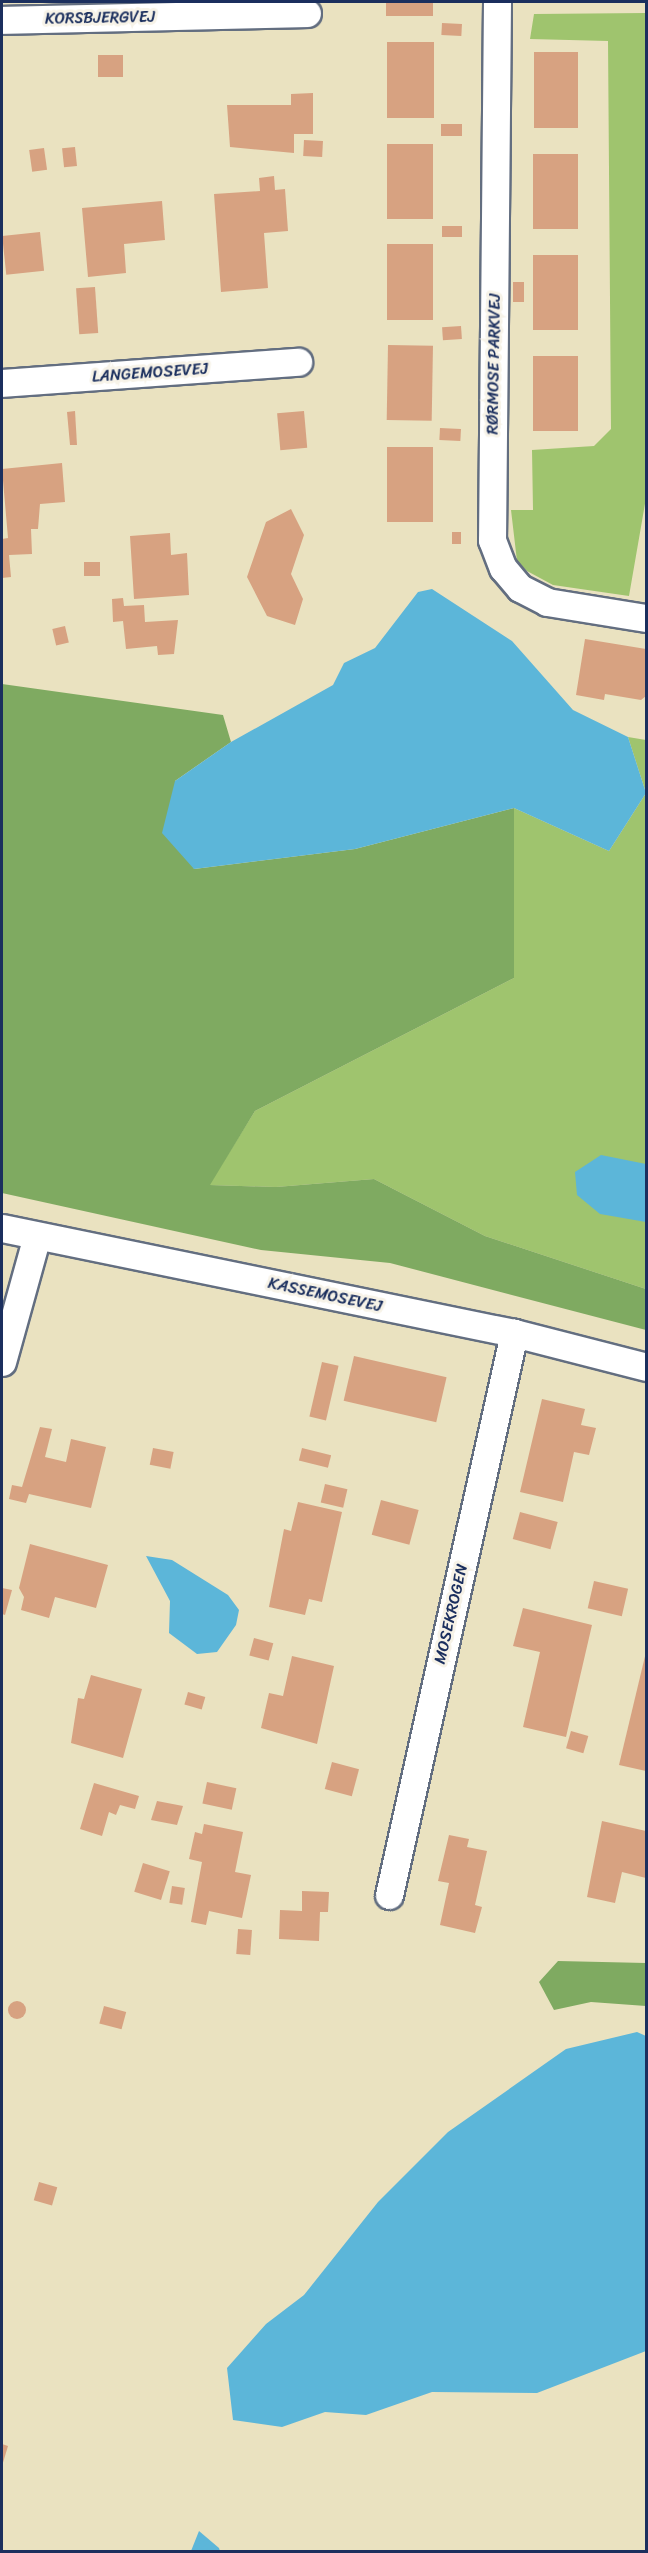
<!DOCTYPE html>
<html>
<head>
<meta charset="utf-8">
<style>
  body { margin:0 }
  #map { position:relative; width:648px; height:2553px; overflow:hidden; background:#eae2c0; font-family:Sriracha,sans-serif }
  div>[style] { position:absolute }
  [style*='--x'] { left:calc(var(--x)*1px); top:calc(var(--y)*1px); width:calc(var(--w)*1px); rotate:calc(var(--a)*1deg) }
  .green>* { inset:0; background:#9fc46e }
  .forest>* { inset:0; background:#7faa61 }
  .water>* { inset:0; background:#5cb6d9 }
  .building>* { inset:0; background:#d7a281; transform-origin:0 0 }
  .round { border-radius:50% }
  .roads { filter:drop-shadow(2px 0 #636e80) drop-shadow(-2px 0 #636e80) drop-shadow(0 2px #636e80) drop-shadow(0 -2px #636e80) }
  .minor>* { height:27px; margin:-13.5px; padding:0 13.5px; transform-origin:13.5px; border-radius:13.5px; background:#fff }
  span { translate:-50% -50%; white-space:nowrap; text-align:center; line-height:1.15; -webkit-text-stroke:6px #f7f3e8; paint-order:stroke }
  .street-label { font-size:16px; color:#1b2f5e }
  .frame { position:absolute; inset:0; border:3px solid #1b2f5e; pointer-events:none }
</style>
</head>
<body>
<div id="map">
  <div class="green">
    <div style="clip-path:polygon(646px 13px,646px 498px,629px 596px,553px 585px,527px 571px,517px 561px,511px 510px,533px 510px,532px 450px,594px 446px,611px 429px,608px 41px,530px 39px,534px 14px)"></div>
    <div style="clip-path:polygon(628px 737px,646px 740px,646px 1289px,485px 1236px,374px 1179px,276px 1187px,209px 1185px,255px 1111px,514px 978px,514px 808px,609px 851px,646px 793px)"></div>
  </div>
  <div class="forest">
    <div style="clip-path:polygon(2px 684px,223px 715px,231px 742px,175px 781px,194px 869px,355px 849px,514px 808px,514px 978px,255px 1111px,210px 1185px,276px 1187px,374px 1179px,485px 1236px,646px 1289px,646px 1330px,390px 1263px,261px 1250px,2px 1193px)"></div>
    <div style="clip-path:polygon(558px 1961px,646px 1963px,646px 2006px,591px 2002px,554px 2010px,539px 1982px)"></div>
  </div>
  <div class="water">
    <div style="clip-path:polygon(432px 589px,512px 641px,573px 710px,628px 737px,646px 793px,609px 851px,514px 808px,355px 849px,194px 869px,162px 833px,175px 781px,231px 742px,333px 685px,344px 663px,375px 648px,418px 592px)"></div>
    <div style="clip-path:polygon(601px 1155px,646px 1164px,646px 1222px,600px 1214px,577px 1195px,575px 1172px)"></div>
    <div style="clip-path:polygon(146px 1556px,172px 1560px,228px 1595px,239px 1610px,236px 1625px,217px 1652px,197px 1654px,169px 1633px,170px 1601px)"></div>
    <div style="clip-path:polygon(637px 2032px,646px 2036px,646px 2351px,537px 2393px,432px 2392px,366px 2415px,325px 2412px,282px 2427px,233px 2420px,227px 2368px,266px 2324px,304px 2295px,378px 2202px,448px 2132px,566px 2049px)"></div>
    <div style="clip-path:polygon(199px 2531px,219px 2548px,220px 2551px,191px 2551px)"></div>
  </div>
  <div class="building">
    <div style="left:386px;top:2px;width:47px;height:14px"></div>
    <div style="left:442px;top:23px;width:20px;height:12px;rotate:3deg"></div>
    <div style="left:387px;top:42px;width:47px;height:76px"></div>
    <div style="left:534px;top:52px;width:44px;height:76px"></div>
    <div style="left:98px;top:55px;width:25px;height:22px"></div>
    <div style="clip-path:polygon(313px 93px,313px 134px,294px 134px,294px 153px,230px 147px,227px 105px,291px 105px,291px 94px)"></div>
    <div style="left:441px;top:124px;width:21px;height:12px"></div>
    <div style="left:304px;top:140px;width:19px;height:16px;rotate:3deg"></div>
    <div style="left:387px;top:144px;width:46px;height:75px"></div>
    <div style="left:75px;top:147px;width:19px;height:13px;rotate:84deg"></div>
    <div style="left:44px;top:148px;width:22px;height:15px;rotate:82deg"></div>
    <div style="left:533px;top:154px;width:45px;height:75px"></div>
    <div style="clip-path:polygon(274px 176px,275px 190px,285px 189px,288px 231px,264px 233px,268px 288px,221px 292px,214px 194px,260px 191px,259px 178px)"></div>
    <div style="clip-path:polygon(162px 201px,165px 240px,124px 244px,126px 273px,88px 277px,82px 208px)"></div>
    <div style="left:442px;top:226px;width:20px;height:11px"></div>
    <div style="left:40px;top:232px;width:39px;height:38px;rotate:84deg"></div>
    <div style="left:433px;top:244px;width:76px;height:46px;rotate:90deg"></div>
    <div style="left:533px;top:255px;width:45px;height:75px"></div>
    <div style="left:513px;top:282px;width:11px;height:20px"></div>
    <div style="left:95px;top:287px;width:46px;height:19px;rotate:86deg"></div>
    <div style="left:461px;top:326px;width:13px;height:19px;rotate:86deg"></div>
    <div style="left:388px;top:345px;width:45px;height:75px;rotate:1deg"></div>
    <div style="left:533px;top:356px;width:45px;height:75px"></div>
    <div style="clip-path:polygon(75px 411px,77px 445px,70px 445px,67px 412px)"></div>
    <div style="left:304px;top:411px;width:37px;height:27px;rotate:85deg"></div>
    <div style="left:440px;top:428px;width:21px;height:12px;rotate:3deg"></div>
    <div style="left:387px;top:447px;width:46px;height:75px"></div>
    <div style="clip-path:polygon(62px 463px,65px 502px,40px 504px,38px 529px,31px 529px,32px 554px,9px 555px,11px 577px,2px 578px,2px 539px,8px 538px,2px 469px)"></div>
    <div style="clip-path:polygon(291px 509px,304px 535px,291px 574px,303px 599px,295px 625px,267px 616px,247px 577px,266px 522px)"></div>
    <div style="left:452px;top:532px;width:9px;height:12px"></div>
    <div style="clip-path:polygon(170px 533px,171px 555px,187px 553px,189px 595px,134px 599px,130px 536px)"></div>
    <div style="left:84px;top:562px;width:16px;height:14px"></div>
    <div style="clip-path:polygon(123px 598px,124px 606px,144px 605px,145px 622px,178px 620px,174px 654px,158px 655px,157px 646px,126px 649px,123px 621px,113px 622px,112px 599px)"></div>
    <div style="left:65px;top:626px;width:17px;height:13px;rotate:77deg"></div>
    <div style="clip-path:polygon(585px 639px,646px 649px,646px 696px,641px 700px,605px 694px,604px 700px,576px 695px)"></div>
    <div style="left:354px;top:1356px;width:95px;height:46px;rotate:13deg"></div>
    <div style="left:322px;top:1362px;width:17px;height:56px;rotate:13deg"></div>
    <div style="clip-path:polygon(542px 1399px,585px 1409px,581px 1425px,596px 1428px,589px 1455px,574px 1452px,563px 1502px,520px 1492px)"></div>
    <div style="clip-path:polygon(40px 1427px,52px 1429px,45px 1457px,66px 1462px,71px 1439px,106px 1447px,91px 1508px,29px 1494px,26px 1503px,9px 1499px,12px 1485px,22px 1487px)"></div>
    <div style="left:153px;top:1448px;width:21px;height:17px;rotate:11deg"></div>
    <div style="left:302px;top:1448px;width:30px;height:13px;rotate:14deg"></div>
    <div style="left:325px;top:1484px;width:23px;height:19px;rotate:13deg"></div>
    <div style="left:381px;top:1500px;width:39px;height:36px;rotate:15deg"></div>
    <div style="clip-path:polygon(298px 1502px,342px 1512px,322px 1602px,309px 1599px,305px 1615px,269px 1607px,284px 1529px,291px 1531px)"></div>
    <div style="left:520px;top:1512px;width:39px;height:28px;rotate:15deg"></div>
    <div style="clip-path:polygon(30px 1544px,108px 1565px,96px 1608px,55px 1597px,49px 1618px,21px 1610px,24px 1597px,19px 1588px)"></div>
    <div style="left:594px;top:1581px;width:35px;height:28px;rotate:13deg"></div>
    <div style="clip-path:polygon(2px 1588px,12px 1590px,5px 1615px,2px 1614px)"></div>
    <div style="clip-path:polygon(523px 1608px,592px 1625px,566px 1737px,523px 1727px,540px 1652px,513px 1646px)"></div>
    <div style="left:254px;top:1638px;width:20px;height:18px;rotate:15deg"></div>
    <div style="clip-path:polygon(646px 1652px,646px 1771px,619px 1765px)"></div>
    <div style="clip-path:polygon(292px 1656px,334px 1666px,317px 1744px,261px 1728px,269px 1693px,283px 1696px)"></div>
    <div style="clip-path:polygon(91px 1675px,142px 1689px,123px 1758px,71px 1743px,78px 1698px,84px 1699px)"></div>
    <div style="left:188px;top:1692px;width:18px;height:13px;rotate:16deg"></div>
    <div style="left:571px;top:1731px;width:18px;height:18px;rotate:16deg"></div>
    <div style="left:332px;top:1762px;width:28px;height:28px;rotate:15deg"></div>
    <div style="left:207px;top:1782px;width:30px;height:22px;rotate:12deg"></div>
    <div style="clip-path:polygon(94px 1783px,139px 1796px,135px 1809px,120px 1805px,116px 1815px,109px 1812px,102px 1836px,80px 1829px)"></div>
    <div style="clip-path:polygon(157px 1801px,183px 1806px,177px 1825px,151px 1820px)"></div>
    <div style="clip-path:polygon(602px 1821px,646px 1831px,646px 1878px,622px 1872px,615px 1903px,587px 1897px)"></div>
    <div style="clip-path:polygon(204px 1824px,243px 1832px,235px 1872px,251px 1875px,242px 1918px,209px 1911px,206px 1925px,191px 1922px,202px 1862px,189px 1859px,195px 1832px,202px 1834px)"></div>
    <div style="clip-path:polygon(449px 1835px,469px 1839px,467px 1847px,487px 1851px,475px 1905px,482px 1907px,475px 1933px,440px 1925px,449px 1883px,438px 1881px)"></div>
    <div style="left:143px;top:1863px;width:28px;height:30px;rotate:17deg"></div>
    <div style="left:172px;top:1886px;width:13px;height:17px;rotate:9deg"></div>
    <div style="clip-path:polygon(302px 1891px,329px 1892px,328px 1912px,320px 1912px,319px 1941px,279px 1939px,280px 1910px,302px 1911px)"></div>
    <div style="left:238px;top:1929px;width:14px;height:25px;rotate:4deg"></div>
    <div class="round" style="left:8px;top:2001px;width:18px;height:18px"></div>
    <div style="left:104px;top:2006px;width:23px;height:18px;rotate:15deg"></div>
    <div style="left:39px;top:2182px;width:19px;height:19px;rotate:16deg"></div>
    <div style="clip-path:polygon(2px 2444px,8px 2446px,2px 2466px)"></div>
  </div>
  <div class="roads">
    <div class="minor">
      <div style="--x:497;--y:2;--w:538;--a:90.53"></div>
      <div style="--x:492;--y:540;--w:30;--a:69"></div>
      <div style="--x:503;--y:568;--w:26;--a:50"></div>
      <div style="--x:520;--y:588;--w:30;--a:27"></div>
      <div style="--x:547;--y:602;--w:100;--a:9.2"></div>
      <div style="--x:2;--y:20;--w:305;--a:-1.3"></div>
      <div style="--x:2;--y:383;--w:297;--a:-4.1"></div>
      <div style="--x:2;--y:1228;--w:523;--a:11.59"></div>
      <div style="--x:514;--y:1333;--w:136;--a:14.4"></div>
      <div style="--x:2;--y:1362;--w:131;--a:-74.5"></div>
      <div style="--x:389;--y:1895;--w:576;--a:-77.46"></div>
    </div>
  </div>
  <div class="street-label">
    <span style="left:100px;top:18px;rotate:-1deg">KORSBJERGVEJ</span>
    <span style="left:494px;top:364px;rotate:-89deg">RØRMOSE PARKVEJ</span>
    <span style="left:150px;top:373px;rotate:-4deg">LANGEMOSEVEJ</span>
    <span style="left:325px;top:1295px;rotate:12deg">KASSEMOSEVEJ</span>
    <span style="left:451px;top:1614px;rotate:-77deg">MOSEKROGEN</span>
  </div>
  <div class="frame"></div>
</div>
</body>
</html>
